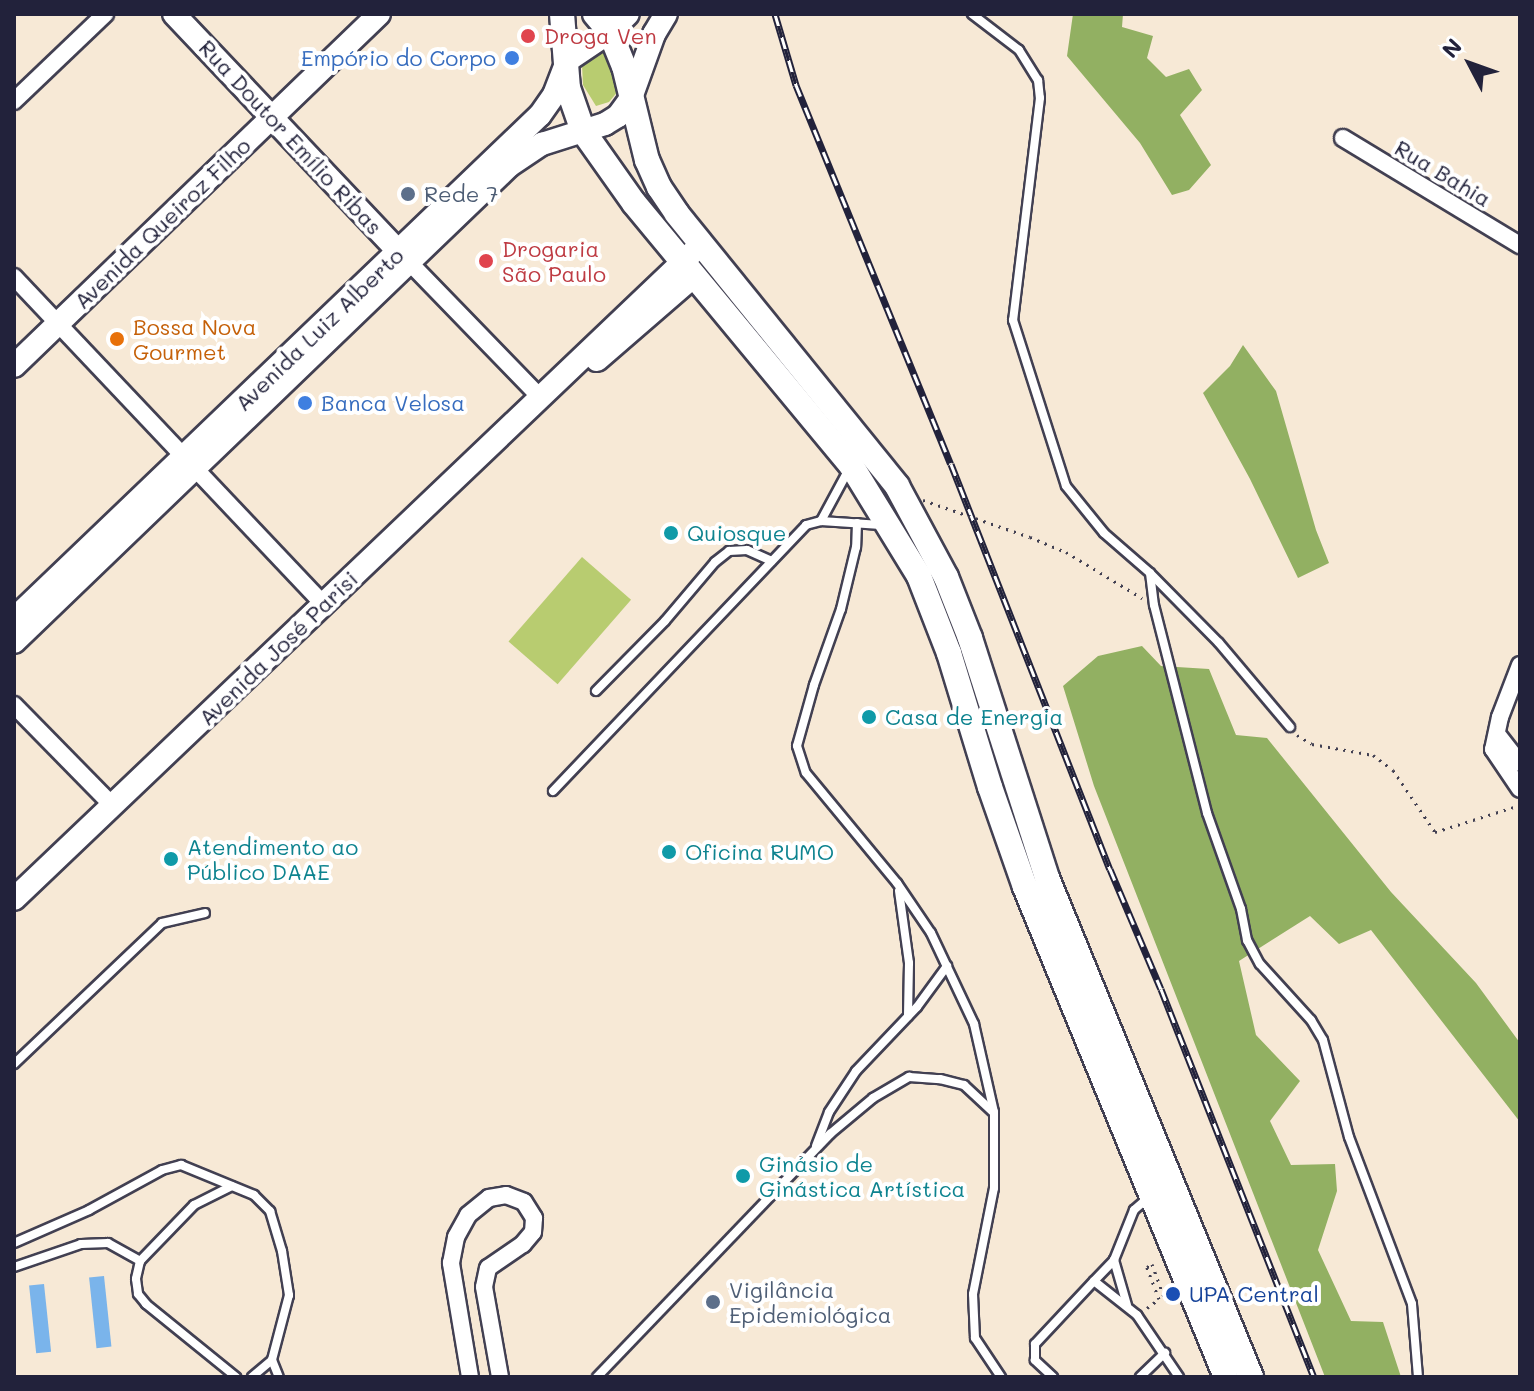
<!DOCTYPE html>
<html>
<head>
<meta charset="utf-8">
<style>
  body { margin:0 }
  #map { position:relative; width:1534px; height:1391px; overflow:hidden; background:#f7e9d6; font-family:Mali,sans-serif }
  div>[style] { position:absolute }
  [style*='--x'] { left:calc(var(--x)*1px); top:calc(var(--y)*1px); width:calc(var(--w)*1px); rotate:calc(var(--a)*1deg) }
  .green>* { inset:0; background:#b8cc70; transform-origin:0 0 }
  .forest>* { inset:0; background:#92b062 }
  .water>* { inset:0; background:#7ab4eb; transform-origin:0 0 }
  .path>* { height:3px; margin-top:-1.5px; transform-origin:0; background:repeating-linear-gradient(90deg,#424052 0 2px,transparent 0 8px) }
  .roads { filter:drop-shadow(2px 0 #424052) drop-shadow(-2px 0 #424052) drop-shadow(0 2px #424052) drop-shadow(0 -2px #424052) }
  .lane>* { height:8px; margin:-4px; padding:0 4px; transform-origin:4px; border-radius:4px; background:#fff }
  .street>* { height:16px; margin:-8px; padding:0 8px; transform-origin:8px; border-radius:8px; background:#fff }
  .secondary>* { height:22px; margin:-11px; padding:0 11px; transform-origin:11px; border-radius:11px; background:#fff }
  .primary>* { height:24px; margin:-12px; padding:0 12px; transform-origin:12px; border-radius:12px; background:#fff }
  .rail>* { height:7px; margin-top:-3.5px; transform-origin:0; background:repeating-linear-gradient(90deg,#fff 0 12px,#22223b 0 24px); box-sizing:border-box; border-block:2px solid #22223b }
  .path-bridge>* { height:3px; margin-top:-1.5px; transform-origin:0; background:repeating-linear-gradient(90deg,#424052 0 2px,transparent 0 8px) }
  .dots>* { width:22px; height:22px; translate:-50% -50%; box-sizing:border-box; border:4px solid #fff; border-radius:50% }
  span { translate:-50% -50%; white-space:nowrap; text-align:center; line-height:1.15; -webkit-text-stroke:8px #fff; paint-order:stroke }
  .health-label { font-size:22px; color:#be3a42 }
  .left { translate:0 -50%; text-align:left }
  .shop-label { font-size:22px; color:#366cbe }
  .right { translate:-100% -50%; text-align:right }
  .street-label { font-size:22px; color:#22223b }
  .service-label { font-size:22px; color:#4e5e75 }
  .food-label { font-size:22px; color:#c56008 }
  .culture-label { font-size:22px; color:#0d838f }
  .transit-label { font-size:22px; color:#164399 }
  .frame { position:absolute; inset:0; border:16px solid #22223b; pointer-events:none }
  .north { position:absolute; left:1430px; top:24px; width:80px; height:80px; -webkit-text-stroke:6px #fff; paint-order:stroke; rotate:311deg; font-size:22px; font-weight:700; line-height:32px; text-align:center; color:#22223b }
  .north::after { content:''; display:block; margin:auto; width:28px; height:36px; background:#22223b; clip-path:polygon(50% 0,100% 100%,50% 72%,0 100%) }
</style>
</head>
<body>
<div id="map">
  <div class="green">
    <div style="clip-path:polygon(609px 42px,619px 90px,609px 102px,596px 106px,583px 85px,582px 65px,586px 52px)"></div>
    <div style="left:582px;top:557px;width:65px;height:112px;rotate:41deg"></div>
  </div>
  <div class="forest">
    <div style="clip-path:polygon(1073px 14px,1123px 14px,1122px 27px,1153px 36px,1147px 58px,1166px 77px,1189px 69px,1202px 90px,1180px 115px,1211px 165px,1189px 190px,1172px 195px,1140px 143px,1067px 56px)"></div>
    <div style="clip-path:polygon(1243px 345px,1276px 391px,1316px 530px,1329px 563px,1298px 578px,1250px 479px,1203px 393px,1230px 366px)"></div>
    <div style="clip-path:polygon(1142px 646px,1161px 666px,1209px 669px,1236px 735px,1267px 738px,1391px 892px,1476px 983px,1520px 1043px,1520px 1122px,1371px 930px,1339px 944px,1310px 916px,1239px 961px,1256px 1035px,1300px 1081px,1270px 1121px,1291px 1165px,1335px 1164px,1337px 1191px,1318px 1250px,1351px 1321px,1383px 1322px,1401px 1377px,1325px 1377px,1094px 786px,1063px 686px,1098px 656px)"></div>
  </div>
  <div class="water">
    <div style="left:104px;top:1276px;width:71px;height:15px;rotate:84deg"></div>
    <div style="left:44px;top:1284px;width:68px;height:15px;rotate:84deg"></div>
  </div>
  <div class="path">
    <div style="--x:1030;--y:537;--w:39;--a:23"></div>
    <div style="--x:1066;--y:552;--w:89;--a:31.2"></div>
    <div style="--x:1297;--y:735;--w:17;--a:31"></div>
    <div style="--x:1312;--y:744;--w:62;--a:10.2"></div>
    <div style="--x:1373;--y:755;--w:25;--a:37"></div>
    <div style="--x:1393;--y:770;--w:75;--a:55.9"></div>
    <div style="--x:1435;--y:832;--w:89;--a:-17.6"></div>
    <div style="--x:1147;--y:1308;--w:15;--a:-37"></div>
    <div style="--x:1159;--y:1299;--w:34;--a:-111"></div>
    <div style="--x:1147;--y:1267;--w:6;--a:-31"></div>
    <div style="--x:1152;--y:1264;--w:38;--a:70"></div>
    <div style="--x:1165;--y:1300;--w:6;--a:-18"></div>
  </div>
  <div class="roads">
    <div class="lane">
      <div style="--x:972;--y:14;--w:59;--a:37.5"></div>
      <div style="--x:1019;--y:50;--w:36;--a:58"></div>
      <div style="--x:1038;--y:80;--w:18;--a:84"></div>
      <div style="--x:1040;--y:98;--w:224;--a:96.9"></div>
      <div style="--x:1013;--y:320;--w:174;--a:72.3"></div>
      <div style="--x:1066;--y:486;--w:60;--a:51"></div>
      <div style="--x:1104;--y:533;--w:61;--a:41"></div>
      <div style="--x:1150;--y:573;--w:98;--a:45.4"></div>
      <div style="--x:1219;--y:643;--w:110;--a:49.8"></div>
      <div style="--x:849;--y:469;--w:59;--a:118.3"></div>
      <div style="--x:821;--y:521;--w:60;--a:3.8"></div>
      <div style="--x:857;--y:523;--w:24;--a:92"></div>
      <div style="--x:856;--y:547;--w:64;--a:103.6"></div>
      <div style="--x:841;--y:609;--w:81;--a:109.6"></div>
      <div style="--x:814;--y:685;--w:63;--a:105.6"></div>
      <div style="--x:797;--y:746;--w:28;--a:72"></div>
      <div style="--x:806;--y:773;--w:143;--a:50.4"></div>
      <div style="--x:897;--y:883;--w:60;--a:55.8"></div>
      <div style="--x:931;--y:933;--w:101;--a:64.7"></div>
      <div style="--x:974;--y:1024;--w:90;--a:77.2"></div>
      <div style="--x:994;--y:1112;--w:76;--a:90"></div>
      <div style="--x:994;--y:1188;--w:108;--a:101.2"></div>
      <div style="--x:973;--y:1294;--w:44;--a:87.4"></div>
      <div style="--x:975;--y:1338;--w:47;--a:56.3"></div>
      <div style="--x:1150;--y:573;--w:32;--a:83"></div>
      <div style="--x:1154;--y:605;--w:215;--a:75.7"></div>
      <div style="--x:1207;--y:813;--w:102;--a:70.5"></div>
      <div style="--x:1241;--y:909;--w:32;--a:79"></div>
      <div style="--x:1247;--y:940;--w:27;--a:62"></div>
      <div style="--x:1260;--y:964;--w:76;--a:47.7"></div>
      <div style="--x:1311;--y:1020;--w:23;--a:59"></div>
      <div style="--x:1323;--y:1040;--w:100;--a:75"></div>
      <div style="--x:1349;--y:1137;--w:178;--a:69.3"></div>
      <div style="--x:1412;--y:1304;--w:73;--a:85.3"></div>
      <div style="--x:596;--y:691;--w:98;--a:-45.4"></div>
      <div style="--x:665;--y:621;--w:77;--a:-49.7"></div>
      <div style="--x:715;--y:562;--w:18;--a:-38"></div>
      <div style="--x:729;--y:551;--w:18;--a:-3"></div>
      <div style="--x:747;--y:550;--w:27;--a:24"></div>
      <div style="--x:553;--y:791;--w:367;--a:-46.4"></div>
      <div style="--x:806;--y:525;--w:16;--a:-15"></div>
      <div style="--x:899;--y:891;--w:73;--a:82.1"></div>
      <div style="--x:909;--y:963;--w:53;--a:91.1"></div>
      <div style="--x:14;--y:1064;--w:204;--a:-43.6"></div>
      <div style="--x:162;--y:923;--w:44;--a:-13.1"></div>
      <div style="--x:816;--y:1146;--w:36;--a:-69"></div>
      <div style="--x:829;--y:1112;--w:49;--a:-56.6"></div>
      <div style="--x:856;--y:1071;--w:88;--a:-46.4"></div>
      <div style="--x:917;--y:1007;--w:51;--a:-53.8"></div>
      <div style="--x:14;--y:1243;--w:82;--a:-23.7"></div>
      <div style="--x:89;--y:1210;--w:83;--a:-28.7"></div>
      <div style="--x:162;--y:1170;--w:20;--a:-15"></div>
      <div style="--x:181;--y:1165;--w:79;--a:22.3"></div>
      <div style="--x:254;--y:1195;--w:23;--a:45"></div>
      <div style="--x:270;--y:1211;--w:42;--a:73.3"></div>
      <div style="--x:282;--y:1251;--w:45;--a:81"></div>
      <div style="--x:289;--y:1295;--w:67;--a:104.7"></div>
      <div style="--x:272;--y:1360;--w:26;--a:140"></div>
      <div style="--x:140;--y:1261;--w:18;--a:103"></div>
      <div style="--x:136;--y:1279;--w:15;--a:82"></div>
      <div style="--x:138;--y:1294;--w:13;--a:51"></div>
      <div style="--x:146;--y:1304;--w:116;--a:39"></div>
      <div style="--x:14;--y:1267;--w:71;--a:-18.9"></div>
      <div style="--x:81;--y:1244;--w:27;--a:-2"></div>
      <div style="--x:108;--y:1243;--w:37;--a:29"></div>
      <div style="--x:140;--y:1261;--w:78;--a:-46"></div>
      <div style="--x:194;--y:1205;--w:42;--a:-26.6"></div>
      <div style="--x:1094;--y:1281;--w:29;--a:-46"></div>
      <div style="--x:1127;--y:1305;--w:47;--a:-106.1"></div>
      <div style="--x:1114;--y:1260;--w:54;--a:-68.2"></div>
      <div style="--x:1134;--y:1210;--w:21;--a:-41"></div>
      <div style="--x:272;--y:1360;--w:18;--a:68"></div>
      <div style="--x:597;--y:1377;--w:337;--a:-46.2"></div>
      <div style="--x:830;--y:1134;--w:56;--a:-39.9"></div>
      <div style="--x:873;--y:1098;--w:42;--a:-30.3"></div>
      <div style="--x:909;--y:1077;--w:31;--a:4"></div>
      <div style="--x:940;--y:1079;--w:25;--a:14"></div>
      <div style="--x:964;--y:1085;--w:40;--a:43"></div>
      <div style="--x:1053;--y:1377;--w:25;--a:-137"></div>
      <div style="--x:1035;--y:1360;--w:16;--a:-90"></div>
      <div style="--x:1035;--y:1344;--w:86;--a:-46.9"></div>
      <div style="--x:1094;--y:1281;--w:55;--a:38.3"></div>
      <div style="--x:1137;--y:1315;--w:75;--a:55.9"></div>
      <div style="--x:1140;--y:1377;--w:35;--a:-44"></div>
    </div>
    <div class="street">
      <div style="--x:14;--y:101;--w:126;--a:-43.7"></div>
      <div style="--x:1343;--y:138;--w:207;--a:31.2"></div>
      <div style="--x:411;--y:264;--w:187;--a:45.9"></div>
      <div style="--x:14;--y:277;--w:450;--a:46.6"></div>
      <div style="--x:1520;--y:665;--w:56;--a:111"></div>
      <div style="--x:1500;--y:717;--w:33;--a:102"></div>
      <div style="--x:1493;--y:749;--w:48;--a:56"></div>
      <div style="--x:14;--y:705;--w:141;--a:45.6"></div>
      <div style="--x:1497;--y:734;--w:37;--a:52"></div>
      <div style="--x:470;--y:1377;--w:116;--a:-99.5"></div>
      <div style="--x:451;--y:1263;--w:26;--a:-79"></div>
      <div style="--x:456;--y:1237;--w:25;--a:-61"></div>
      <div style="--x:468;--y:1215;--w:27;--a:-39"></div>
      <div style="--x:489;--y:1198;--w:17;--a:-10"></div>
      <div style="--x:506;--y:1195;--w:19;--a:21"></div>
      <div style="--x:524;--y:1202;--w:19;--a:58"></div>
      <div style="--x:534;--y:1218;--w:14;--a:94"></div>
      <div style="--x:533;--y:1232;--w:16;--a:130"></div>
      <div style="--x:523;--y:1244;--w:42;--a:145.6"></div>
      <div style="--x:488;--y:1268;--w:19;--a:102"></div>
      <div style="--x:484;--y:1287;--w:91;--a:79.9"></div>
    </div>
    <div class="secondary">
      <div style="--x:174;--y:14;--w:339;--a:46.6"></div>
      <div style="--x:597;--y:360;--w:128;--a:-40.9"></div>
      <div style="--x:14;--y:366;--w:507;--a:-43.96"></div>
      <div style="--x:14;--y:619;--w:728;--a:-43.78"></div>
      <div style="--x:540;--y:115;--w:24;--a:-55"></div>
      <div style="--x:554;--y:95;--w:36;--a:-69"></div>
      <div style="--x:567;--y:61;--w:52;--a:-34"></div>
      <div style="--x:610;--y:32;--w:25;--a:-45"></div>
      <div style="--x:14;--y:642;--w:687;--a:-43.88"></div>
      <div style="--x:509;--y:166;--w:40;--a:-34"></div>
      <div style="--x:542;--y:144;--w:66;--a:-17.6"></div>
      <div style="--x:605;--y:124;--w:15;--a:-32"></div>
      <div style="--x:618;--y:116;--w:22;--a:-54"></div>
      <div style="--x:631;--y:98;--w:68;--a:-70.2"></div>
      <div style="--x:654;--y:34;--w:23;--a:-59"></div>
      <div style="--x:14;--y:899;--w:942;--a:-43.62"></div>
    </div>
    <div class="primary">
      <div style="--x:562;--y:14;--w:74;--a:85.4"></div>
      <div style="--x:568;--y:88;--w:46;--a:70.8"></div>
      <div style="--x:583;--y:131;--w:88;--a:54.7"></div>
      <div style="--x:634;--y:203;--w:340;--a:50.4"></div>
      <div style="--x:851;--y:465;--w:130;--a:58.5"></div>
      <div style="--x:919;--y:576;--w:83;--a:68.7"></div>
      <div style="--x:949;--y:653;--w:140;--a:73"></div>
      <div style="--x:990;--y:787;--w:106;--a:70.7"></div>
      <div style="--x:1025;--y:887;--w:530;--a:67.7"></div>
      <div style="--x:595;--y:14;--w:23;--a:50"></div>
      <div style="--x:610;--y:32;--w:37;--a:68"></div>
      <div style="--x:624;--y:66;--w:97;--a:76.3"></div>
      <div style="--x:647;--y:160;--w:30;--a:66"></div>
      <div style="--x:659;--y:187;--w:32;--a:56"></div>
      <div style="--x:677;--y:214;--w:350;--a:51"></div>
      <div style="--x:897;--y:486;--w:103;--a:61.7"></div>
      <div style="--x:946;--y:577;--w:66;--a:68.5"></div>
      <div style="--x:970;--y:638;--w:252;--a:72.2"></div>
      <div style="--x:1047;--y:878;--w:539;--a:67.76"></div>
    </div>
  </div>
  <div class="rail">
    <div style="--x:775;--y:14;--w:74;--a:73.5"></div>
    <div style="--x:796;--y:85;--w:409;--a:67.8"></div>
    <div style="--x:951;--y:464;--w:435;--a:68.6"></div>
    <div style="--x:1110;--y:869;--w:130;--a:67"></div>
    <div style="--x:1161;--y:989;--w:417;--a:68.5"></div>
  </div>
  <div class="path-bridge">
    <div style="--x:923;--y:500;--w:113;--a:19.1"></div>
  </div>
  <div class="dots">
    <div style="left:528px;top:36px;background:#e0444e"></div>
    <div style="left:512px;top:58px;background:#3f7fe0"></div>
    <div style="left:408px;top:194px;background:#5c6f8a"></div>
    <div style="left:486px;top:261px;background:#e0444e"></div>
    <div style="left:117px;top:339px;background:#e8710a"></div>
    <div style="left:305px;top:403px;background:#3f7fe0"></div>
    <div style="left:671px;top:533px;background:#0f9aa8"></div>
    <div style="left:869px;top:717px;background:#0f9aa8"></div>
    <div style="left:669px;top:852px;background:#0f9aa8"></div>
    <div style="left:171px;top:859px;background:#0f9aa8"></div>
    <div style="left:743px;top:1176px;background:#0f9aa8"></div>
    <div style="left:1173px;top:1294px;background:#1a4fb4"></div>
    <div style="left:713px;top:1302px;background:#5c6f8a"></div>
  </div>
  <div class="health-label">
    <span class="left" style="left:544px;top:36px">Droga Ven</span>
    <span class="left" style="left:502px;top:261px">Drogaria<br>São Paulo</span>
  </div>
  <div class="shop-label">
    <span class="right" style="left:496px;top:58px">Empório do Corpo</span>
    <span class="left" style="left:321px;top:403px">Banca Velosa</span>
  </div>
  <div class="street-label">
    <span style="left:291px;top:137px;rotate:47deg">Rua Doutor Emílio Ribas</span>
    <span style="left:1443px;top:173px;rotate:31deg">Rua Bahia</span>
    <span style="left:162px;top:223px;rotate:-44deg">Avenida Queiroz Filho</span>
    <span style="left:319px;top:329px;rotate:-44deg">Avenida Luiz Alberto</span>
    <span style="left:278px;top:648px;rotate:-44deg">Avenida José Parisi</span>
  </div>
  <div class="service-label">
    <span class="left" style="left:424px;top:194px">Rede 7</span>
    <span class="left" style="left:729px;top:1302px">Vigilância<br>Epidemiológica</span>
  </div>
  <div class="food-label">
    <span class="left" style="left:133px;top:339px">Bossa Nova<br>Gourmet</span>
  </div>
  <div class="culture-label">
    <span class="left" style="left:687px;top:533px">Quiosque</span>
    <span class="left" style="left:885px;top:717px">Casa de Energia</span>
    <span class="left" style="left:187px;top:859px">Atendimento ao<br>Público DAAE</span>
    <span class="left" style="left:685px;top:852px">Oficina RUMO</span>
    <span class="left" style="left:759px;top:1176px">Ginásio de<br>Ginástica Artística</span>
  </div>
  <div class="transit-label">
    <span class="left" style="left:1189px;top:1294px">UPA Central</span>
  </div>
  <div class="frame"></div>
  <div class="north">N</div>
</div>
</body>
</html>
